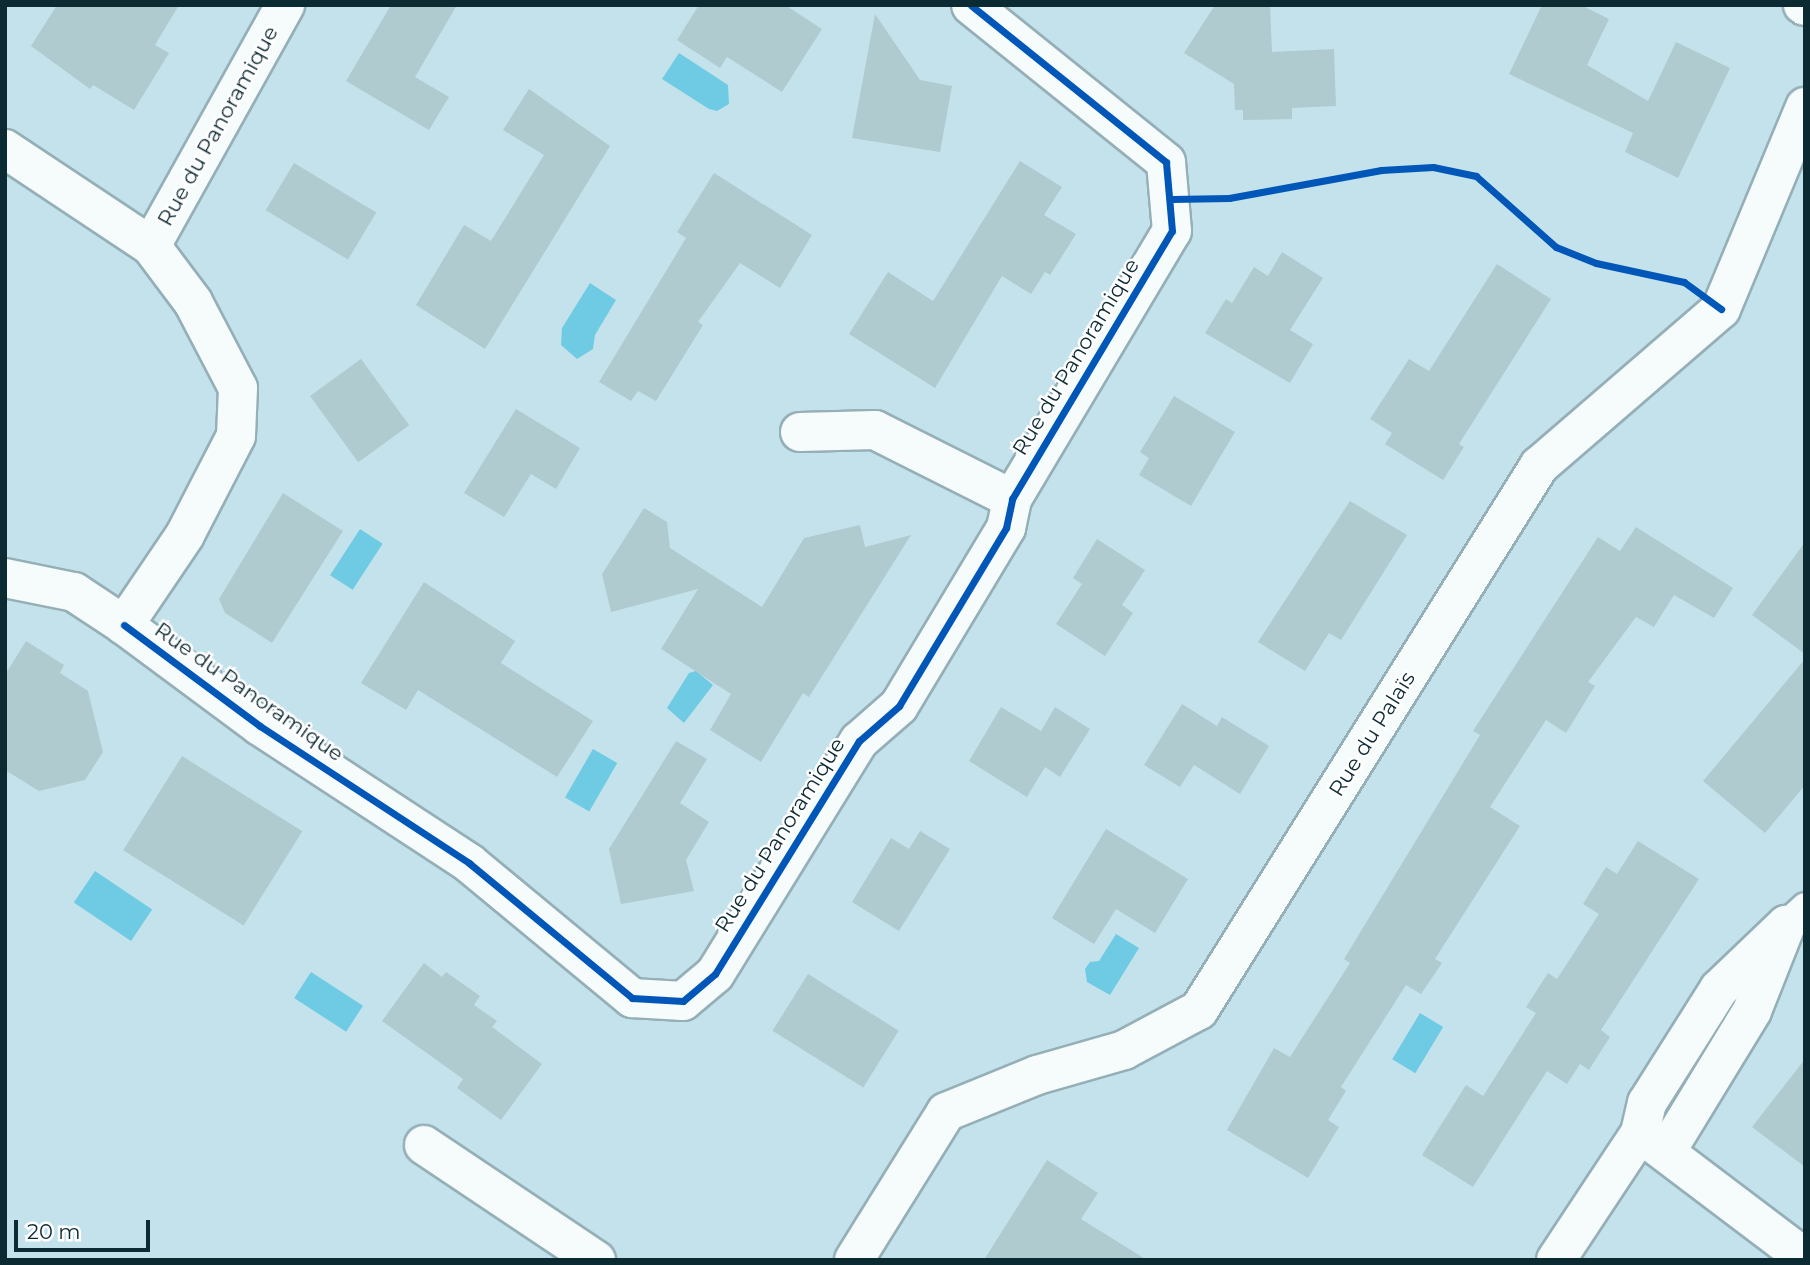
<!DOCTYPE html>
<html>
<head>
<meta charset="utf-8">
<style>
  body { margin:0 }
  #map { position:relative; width:1810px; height:1265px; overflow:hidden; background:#c4e2eb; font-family:Montserrat,sans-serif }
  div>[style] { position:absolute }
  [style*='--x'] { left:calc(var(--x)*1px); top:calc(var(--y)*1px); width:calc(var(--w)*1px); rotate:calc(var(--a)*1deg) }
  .water>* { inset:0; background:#6fcbe3; transform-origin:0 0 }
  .building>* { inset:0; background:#afcbd0; transform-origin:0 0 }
  .roads { filter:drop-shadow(2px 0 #95afb7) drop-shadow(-2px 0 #95afb7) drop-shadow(0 2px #95afb7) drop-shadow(0 -2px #95afb7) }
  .lane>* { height:28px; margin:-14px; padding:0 14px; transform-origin:14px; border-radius:14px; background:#f6fbfc }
  .street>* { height:38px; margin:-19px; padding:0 19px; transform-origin:19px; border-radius:19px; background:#f6fbfc }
  .cycleway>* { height:7px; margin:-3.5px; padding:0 3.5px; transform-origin:3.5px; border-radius:3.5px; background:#0057b8 }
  span { translate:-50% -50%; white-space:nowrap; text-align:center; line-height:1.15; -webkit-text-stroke:5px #fff; paint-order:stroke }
  .street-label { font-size:21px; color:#0c2a32 }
  .frame { position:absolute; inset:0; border:7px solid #0c2a32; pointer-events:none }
  .scale { position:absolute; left:14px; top:1220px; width:136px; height:32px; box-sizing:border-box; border:4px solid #0c2a32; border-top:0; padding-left:9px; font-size:21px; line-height:24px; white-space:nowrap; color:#0c2a32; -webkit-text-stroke:5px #fff; paint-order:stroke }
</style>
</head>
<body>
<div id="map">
  <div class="water">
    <div style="clip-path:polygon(679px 53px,728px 85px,729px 104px,717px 111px,709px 109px,662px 79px)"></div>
    <div style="clip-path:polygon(590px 283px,616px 300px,595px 335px,593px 349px,577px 359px,561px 345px,562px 328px)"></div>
    <div style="left:360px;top:529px;width:27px;height:55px;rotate:33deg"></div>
    <div style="clip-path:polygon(696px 671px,713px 685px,684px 723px,667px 708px,689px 673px)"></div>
    <div style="left:593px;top:749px;width:28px;height:56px;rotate:30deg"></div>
    <div style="left:95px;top:871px;width:69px;height:38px;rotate:34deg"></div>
    <div style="clip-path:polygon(1116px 934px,1139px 948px,1110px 995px,1087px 982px,1085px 969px,1090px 962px,1099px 961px)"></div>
    <div style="left:311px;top:972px;width:62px;height:31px;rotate:33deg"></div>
    <div style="left:1420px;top:1013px;width:27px;height:54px;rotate:31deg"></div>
  </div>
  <div class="building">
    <div style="clip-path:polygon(57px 5px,179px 5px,155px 45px,169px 53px,134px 110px,93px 85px,90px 89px,31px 46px)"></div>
    <div style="clip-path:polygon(391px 5px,457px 5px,415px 77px,449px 97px,429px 130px,346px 81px)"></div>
    <div style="clip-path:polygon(699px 5px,785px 5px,822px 29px,782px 92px,727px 57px,720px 68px,677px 40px)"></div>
    <div style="clip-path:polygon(1215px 5px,1270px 5px,1272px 52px,1334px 49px,1336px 106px,1292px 108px,1292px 119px,1243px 120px,1243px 110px,1235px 110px,1234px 84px,1184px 53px)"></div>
    <div style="clip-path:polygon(1542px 5px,1581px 5px,1609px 19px,1587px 65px,1648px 101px,1676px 42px,1730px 68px,1678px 178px,1625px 152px,1633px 133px,1509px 74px)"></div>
    <div style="clip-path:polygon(875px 14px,920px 80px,952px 86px,940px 152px,852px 138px)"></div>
    <div style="clip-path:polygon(529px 89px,610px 146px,485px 349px,416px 305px,464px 225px,491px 241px,544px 155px,503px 130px)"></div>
    <div style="clip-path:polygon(1020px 161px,1062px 187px,1044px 215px,1076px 234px,1050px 275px,1045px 272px,1031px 294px,1002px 276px,935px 388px,849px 334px,888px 272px,933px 301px)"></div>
    <div style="left:294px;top:163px;width:96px;height:55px;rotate:31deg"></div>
    <div style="clip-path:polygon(714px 173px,812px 235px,780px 288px,740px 263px,698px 322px,703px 325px,656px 401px,638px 391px,631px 401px,599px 382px,686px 238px,677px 232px)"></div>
    <div style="clip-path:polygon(1282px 252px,1323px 278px,1290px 330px,1313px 344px,1290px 383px,1205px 333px,1226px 299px,1232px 303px,1254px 267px,1268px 276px)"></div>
    <div style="clip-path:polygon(1497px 264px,1551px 299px,1459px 444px,1464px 447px,1443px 480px,1385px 444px,1392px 433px,1370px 419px,1409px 359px,1429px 371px)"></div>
    <div style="left:361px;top:359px;width:82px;height:63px;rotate:54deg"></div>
    <div style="clip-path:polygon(1174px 396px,1235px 432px,1191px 506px,1139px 475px,1149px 458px,1140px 452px)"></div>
    <div style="clip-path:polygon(516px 409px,580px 448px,556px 489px,531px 474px,504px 517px,464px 493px)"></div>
    <div style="clip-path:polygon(283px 493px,343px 531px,272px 643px,225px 613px,219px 599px)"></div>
    <div style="clip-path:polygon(1350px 501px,1407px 535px,1341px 640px,1329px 633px,1305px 671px,1258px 642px)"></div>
    <div style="clip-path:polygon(644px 508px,667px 522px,670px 548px,762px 607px,804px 538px,860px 525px,865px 547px,911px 535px,809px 697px,803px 693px,761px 762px,710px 730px,731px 694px,661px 649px,698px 589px,611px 612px,602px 574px)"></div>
    <div style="clip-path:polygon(1636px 527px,1733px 588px,1714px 618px,1674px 595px,1654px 627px,1636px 617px,1588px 682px,1595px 686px,1566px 733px,1546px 720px,1490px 807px,1520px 826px,1435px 959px,1442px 963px,1421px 994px,1406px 985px,1341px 1087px,1346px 1091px,1328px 1120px,1339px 1127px,1308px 1178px,1227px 1130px,1274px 1048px,1290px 1057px,1350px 963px,1344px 959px,1480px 735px,1473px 731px,1598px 537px,1620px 551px)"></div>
    <div style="clip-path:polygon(1097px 539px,1145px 570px,1122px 605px,1133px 613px,1105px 656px,1056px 624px,1082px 584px,1073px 578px)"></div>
    <div style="clip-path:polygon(1805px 542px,1805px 654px,1752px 615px)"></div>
    <div style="clip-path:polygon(424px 582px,515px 641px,501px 663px,593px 721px,557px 777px,418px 690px,406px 710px,361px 683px)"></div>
    <div style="clip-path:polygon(26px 641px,64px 665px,60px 673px,88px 691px,103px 752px,85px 780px,39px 791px,5px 770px,5px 675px)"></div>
    <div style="clip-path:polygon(1805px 659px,1805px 785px,1765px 833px,1703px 781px)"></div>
    <div style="clip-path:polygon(1182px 704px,1217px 726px,1222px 717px,1269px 746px,1240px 794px,1194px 765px,1180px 787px,1144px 765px)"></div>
    <div style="clip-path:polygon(1001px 707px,1041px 731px,1055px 707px,1090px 729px,1060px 777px,1045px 767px,1027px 797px,969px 761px)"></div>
    <div style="clip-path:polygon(676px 741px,707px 759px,680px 803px,709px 822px,686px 860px,694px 891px,621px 904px,609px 849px)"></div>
    <div style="left:182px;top:756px;width:142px;height:111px;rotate:32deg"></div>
    <div style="clip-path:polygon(1106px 829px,1188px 879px,1155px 933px,1116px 909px,1094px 944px,1052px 918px)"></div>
    <div style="clip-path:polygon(920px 831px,950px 849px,899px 931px,852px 902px,891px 838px,909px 849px)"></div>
    <div style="clip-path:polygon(1638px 841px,1699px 879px,1601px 1030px,1610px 1037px,1589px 1070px,1580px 1064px,1567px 1084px,1547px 1071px,1473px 1187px,1422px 1155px,1466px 1085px,1483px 1096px,1536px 1013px,1526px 1007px,1548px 973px,1557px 979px,1599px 914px,1583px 904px,1606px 867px,1617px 874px)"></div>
    <div style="clip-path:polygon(424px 963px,442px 977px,446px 972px,480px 996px,474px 1005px,497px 1021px,492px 1027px,542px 1064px,501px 1120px,457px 1088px,463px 1079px,382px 1021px)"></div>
    <div style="left:808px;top:974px;width:107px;height:67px;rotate:32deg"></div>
    <div style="clip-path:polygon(1805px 1059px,1805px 1167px,1752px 1127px)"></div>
    <div style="clip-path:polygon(1047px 1160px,1098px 1193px,1081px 1219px,1147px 1260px,984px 1260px)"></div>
  </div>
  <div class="roads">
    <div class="lane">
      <div style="--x:1786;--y:925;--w:26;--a:-43"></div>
    </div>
    <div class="street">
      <div style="--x:1803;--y:5;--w:2;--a:27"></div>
      <div style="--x:5;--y:149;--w:175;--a:33.6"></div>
      <div style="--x:151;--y:246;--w:70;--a:53.1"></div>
      <div style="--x:193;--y:302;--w:97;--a:62.4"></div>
      <div style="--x:238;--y:388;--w:48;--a:92.4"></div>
      <div style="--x:236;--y:436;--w:111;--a:117.3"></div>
      <div style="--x:185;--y:535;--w:109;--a:124.1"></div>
      <div style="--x:124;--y:625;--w:60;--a:-146.6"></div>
      <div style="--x:74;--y:592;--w:70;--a:-168.5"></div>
      <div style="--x:151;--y:246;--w:276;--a:-60.9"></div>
      <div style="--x:800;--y:432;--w:75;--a:-1.5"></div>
      <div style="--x:875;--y:430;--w:153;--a:26.7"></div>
      <div style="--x:124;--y:625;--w:169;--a:36.6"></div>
      <div style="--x:260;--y:726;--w:250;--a:33.2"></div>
      <div style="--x:469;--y:863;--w:212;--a:39.6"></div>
      <div style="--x:632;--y:998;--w:51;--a:3.4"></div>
      <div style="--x:683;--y:1001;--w:42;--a:-40.2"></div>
      <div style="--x:715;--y:974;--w:274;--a:-58.3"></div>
      <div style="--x:859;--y:741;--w:53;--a:-41.2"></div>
      <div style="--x:899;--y:706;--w:208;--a:-59"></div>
      <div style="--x:1006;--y:528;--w:30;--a:-78"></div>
      <div style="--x:1012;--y:499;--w:312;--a:-59.2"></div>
      <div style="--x:1172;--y:231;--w:69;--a:-95"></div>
      <div style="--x:1166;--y:162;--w:250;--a:-141.2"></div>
      <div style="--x:1645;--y:1137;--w:201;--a:37.1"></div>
      <div style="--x:424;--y:1145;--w:207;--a:33.8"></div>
      <div style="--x:854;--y:1260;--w:174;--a:-58.1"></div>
      <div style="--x:946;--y:1112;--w:98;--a:-22.1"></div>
      <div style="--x:1037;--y:1075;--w:91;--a:-16"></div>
      <div style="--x:1124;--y:1050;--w:85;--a:-28.1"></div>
      <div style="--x:1199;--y:1010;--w:642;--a:-57.99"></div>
      <div style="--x:1539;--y:466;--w:240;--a:-40.8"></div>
      <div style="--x:1721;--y:309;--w:219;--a:-67.4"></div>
      <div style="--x:1556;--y:1260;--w:152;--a:-56.5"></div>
      <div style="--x:1640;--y:1133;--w:31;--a:-77"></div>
      <div style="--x:1647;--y:1103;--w:135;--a:-57.7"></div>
      <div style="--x:1719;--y:989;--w:93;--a:-43.7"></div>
      <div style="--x:1786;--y:925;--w:92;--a:111.6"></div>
      <div style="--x:1752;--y:1011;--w:165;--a:121.4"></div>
    </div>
  </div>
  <div class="cycleway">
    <div style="--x:1172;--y:199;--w:57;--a:-1"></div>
    <div style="--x:1229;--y:198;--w:155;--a:-10.4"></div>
    <div style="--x:1381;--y:170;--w:52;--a:-3.3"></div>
    <div style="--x:1433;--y:167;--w:44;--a:11.8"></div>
    <div style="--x:1476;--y:176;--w:107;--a:41.6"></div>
    <div style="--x:1556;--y:247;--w:43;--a:21.8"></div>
    <div style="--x:1596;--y:263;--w:90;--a:12.2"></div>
    <div style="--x:1684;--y:282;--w:46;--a:36.1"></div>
    <div style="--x:124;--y:625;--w:169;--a:36.6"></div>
    <div style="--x:260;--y:726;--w:250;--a:33.2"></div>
    <div style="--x:469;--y:863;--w:212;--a:39.6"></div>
    <div style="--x:632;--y:998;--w:51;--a:3.4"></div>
    <div style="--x:683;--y:1001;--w:42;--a:-40.2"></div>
    <div style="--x:715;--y:974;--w:274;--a:-58.3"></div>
    <div style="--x:859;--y:741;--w:53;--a:-41.2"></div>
    <div style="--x:899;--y:706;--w:208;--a:-59"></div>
    <div style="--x:1006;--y:528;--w:30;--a:-78"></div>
    <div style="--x:1012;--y:499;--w:312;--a:-59.2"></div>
    <div style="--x:1172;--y:231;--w:69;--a:-95"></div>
    <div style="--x:1166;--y:162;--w:250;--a:-141.2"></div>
  </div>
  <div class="street-label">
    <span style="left:218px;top:126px;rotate:-61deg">Rue du Panoramique</span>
    <span style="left:1076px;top:357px;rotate:-59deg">Rue du Panoramique</span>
    <span style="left:249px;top:692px;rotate:35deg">Rue du Panoramique</span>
    <span style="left:1372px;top:734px;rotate:-58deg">Rue du Palaïs</span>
    <span style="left:780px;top:835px;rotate:-58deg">Rue du Panoramique</span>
  </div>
  <div class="frame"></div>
  <div class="scale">20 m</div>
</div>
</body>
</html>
